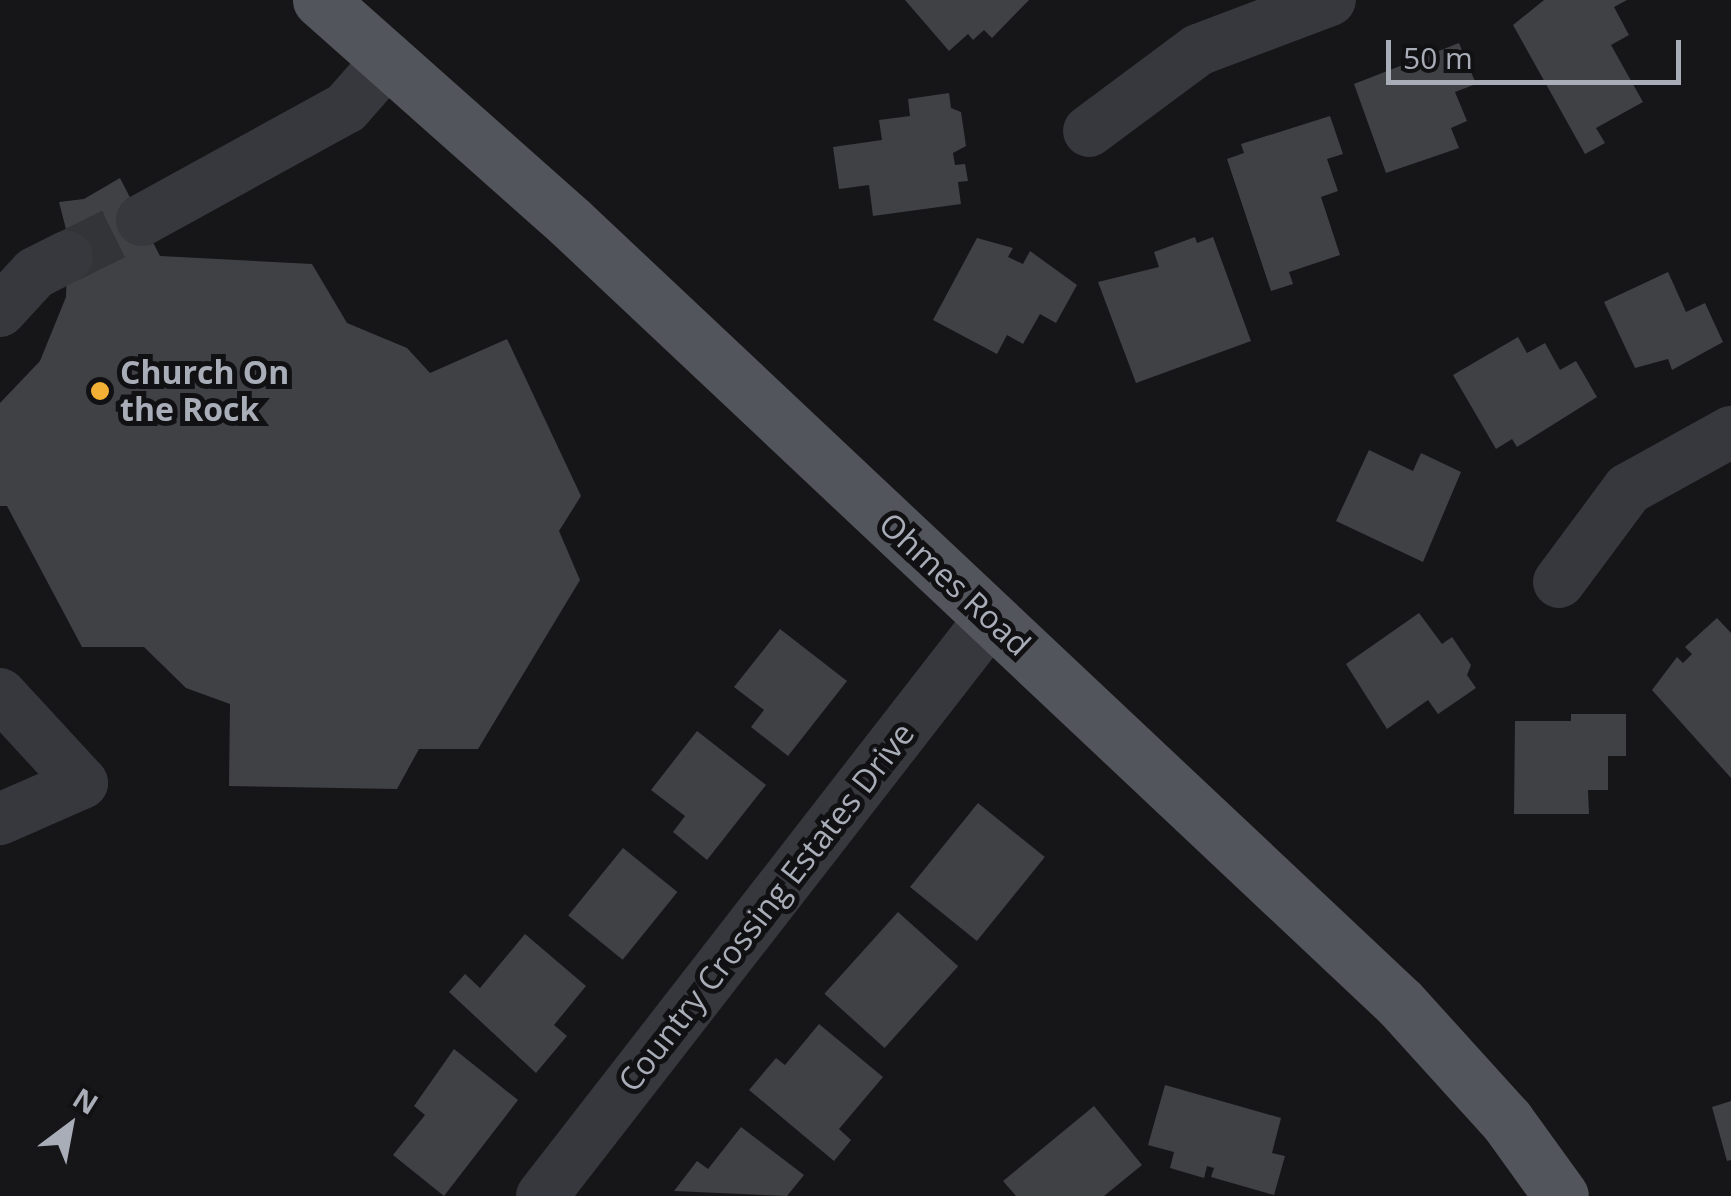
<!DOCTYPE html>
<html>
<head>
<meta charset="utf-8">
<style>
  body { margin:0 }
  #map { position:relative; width:1731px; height:1196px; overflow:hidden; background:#161618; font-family:"Open Sans",sans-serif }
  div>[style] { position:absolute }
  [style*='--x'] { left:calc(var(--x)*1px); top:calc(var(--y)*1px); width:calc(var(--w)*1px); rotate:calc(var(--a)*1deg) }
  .building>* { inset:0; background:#404145; transform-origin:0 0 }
  .minor-tunnel>* { height:52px; margin-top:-26px; transform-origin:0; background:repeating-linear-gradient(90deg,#333438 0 52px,transparent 0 78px) }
  .minor>* { height:52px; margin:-26px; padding:0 26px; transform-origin:26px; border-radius:26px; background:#37383d }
  .major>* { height:55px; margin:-27.5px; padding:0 27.5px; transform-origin:27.5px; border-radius:27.5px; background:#53555c }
  .dots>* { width:28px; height:28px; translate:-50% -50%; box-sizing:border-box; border:5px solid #111113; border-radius:50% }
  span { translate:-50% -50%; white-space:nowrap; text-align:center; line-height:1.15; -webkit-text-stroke:10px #111113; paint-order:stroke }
  .poi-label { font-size:32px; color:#a8adb8; font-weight:700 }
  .left { translate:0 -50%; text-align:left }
  .street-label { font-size:32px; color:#a8adb8 }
  .north { position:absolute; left:20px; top:1076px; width:100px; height:100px; -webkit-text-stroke:8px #111113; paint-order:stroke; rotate:32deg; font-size:28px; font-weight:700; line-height:40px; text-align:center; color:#a8adb8 }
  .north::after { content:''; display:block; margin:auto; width:35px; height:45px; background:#a8adb8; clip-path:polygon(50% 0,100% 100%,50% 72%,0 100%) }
  .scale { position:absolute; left:1386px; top:40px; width:295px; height:45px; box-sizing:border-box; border:5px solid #a8adb8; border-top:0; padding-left:12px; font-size:30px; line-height:35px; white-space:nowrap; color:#a8adb8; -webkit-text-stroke:8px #111113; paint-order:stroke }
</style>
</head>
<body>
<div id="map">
  <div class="building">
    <div style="clip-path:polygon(905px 0,1029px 0,992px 38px,984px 30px,973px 40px,968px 34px,949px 51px)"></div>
    <div style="clip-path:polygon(1544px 0,1627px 0,1614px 7px,1629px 35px,1611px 45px,1643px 102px,1596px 128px,1605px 143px,1585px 154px,1513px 25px)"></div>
    <div style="clip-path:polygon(1459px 43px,1476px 84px,1455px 92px,1467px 121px,1451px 128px,1459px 148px,1386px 173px,1354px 84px)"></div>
    <div style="clip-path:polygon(949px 93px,951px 108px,961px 112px,966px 146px,953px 153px,955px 165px,965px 164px,968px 181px,958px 182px,961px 204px,873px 216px,869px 185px,839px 189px,833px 147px,882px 140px,879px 120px,910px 116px,908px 99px)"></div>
    <div style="clip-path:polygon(1330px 116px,1343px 154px,1327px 159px,1338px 191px,1321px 197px,1340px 255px,1289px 272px,1293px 284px,1271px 291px,1227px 159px,1244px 153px,1241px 144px)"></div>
    <div style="clip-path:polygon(120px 178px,160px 256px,312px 264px,347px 323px,407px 348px,430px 373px,507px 339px,581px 496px,559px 531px,580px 580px,478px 749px,419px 749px,397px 789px,229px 786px,230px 704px,186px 688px,144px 647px,82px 647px,7px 506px,0 506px,0 403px,40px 361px,66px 297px,68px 237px,59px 202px,84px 199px)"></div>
    <div style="clip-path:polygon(1195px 237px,1197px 243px,1213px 237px,1251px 341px,1136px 383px,1098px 282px,1159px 267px,1154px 252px)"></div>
    <div style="clip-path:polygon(977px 238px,1013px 248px,1008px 257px,1023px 264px,1030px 251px,1077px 285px,1056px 323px,1040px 314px,1023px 344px,1007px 335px,997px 354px,933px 320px)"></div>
    <div style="clip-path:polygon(1668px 272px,1686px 312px,1705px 303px,1723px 342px,1672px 370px,1668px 359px,1635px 368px,1604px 302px)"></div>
    <div style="clip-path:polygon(1518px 337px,1527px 353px,1545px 343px,1560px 370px,1576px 361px,1597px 397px,1517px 447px,1512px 439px,1496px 449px,1453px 375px)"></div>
    <div style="clip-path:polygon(1369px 450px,1413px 471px,1421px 453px,1461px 472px,1423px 562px,1336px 521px)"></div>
    <div style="clip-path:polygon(1419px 613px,1442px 644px,1452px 637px,1471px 665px,1467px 675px,1476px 688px,1438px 714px,1428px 700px,1387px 729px,1346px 664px)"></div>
    <div style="clip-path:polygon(1717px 618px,1731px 633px,1731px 778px,1652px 690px,1677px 657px,1683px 663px,1692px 654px,1685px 647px)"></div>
    <div style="clip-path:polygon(780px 629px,847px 681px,788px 756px,751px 727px,764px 710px,734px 687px)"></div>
    <div style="clip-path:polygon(1571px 714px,1626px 714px,1626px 756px,1608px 756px,1608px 790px,1588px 790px,1589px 814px,1514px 814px,1515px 721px,1571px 721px)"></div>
    <div style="clip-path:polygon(697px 731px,766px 785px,707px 860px,673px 832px,685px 816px,651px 790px)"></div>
    <div style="left:978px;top:803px;width:86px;height:108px;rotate:39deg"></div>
    <div style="left:623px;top:848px;width:70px;height:87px;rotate:39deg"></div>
    <div style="left:898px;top:912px;width:81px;height:110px;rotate:42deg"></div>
    <div style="clip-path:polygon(525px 934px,586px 986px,554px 1025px,567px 1036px,536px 1073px,449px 992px,465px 974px,480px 988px)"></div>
    <div style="clip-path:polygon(819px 1024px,883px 1077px,839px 1129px,851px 1140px,834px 1161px,749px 1090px,776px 1058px,785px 1065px)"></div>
    <div style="clip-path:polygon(454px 1049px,518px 1100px,444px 1196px,393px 1155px,425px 1115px,414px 1106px)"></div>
    <div style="clip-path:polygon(1165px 1085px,1281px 1118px,1272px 1153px,1285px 1156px,1274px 1195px,1211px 1177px,1214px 1168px,1207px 1166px,1204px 1178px,1170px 1168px,1174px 1152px,1148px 1145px)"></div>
    <div style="clip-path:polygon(1731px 1101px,1731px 1160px,1727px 1161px,1712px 1107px)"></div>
    <div style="clip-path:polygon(1094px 1106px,1142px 1165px,1104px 1196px,1016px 1196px,1003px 1181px)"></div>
    <div style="clip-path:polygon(741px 1127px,804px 1175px,787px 1196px,674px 1191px,697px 1161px,708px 1169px)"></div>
  </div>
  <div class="minor-tunnel">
    <div style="--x:67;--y:257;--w:84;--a:-26.3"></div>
  </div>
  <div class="minor">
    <div style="--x:1089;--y:131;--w:136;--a:-36.6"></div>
    <div style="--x:1198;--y:50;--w:141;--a:-20.7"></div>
    <div style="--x:142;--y:220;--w:233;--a:-28.8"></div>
    <div style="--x:346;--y:108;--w:65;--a:-48.7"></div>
    <div style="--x:0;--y:311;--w:52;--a:-47.4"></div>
    <div style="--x:35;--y:273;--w:36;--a:-27"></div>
    <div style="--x:1559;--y:582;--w:116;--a:-53.4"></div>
    <div style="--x:1628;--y:489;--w:118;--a:-29"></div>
    <div style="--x:0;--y:694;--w:121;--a:47.3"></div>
    <div style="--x:82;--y:783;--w:90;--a:156.3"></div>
    <div style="--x:542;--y:1196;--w:732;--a:-52.16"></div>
  </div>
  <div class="major">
    <div style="--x:320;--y:0;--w:334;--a:41.6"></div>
    <div style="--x:570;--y:222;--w:1140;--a:43.26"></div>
    <div style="--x:1400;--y:1003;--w:159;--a:47.8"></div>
    <div style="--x:1507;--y:1121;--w:92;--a:54.2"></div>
  </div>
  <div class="dots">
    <div style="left:100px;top:391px;background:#f2b134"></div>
  </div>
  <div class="poi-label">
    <span class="left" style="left:120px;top:391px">Church On<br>the Rock</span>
  </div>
  <div class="street-label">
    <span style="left:955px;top:584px;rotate:43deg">Ohmes Road</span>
    <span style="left:766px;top:907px;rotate:-52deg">Country Crossing Estates Drive</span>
  </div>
  <div class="north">N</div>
  <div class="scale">50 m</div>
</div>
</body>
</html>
